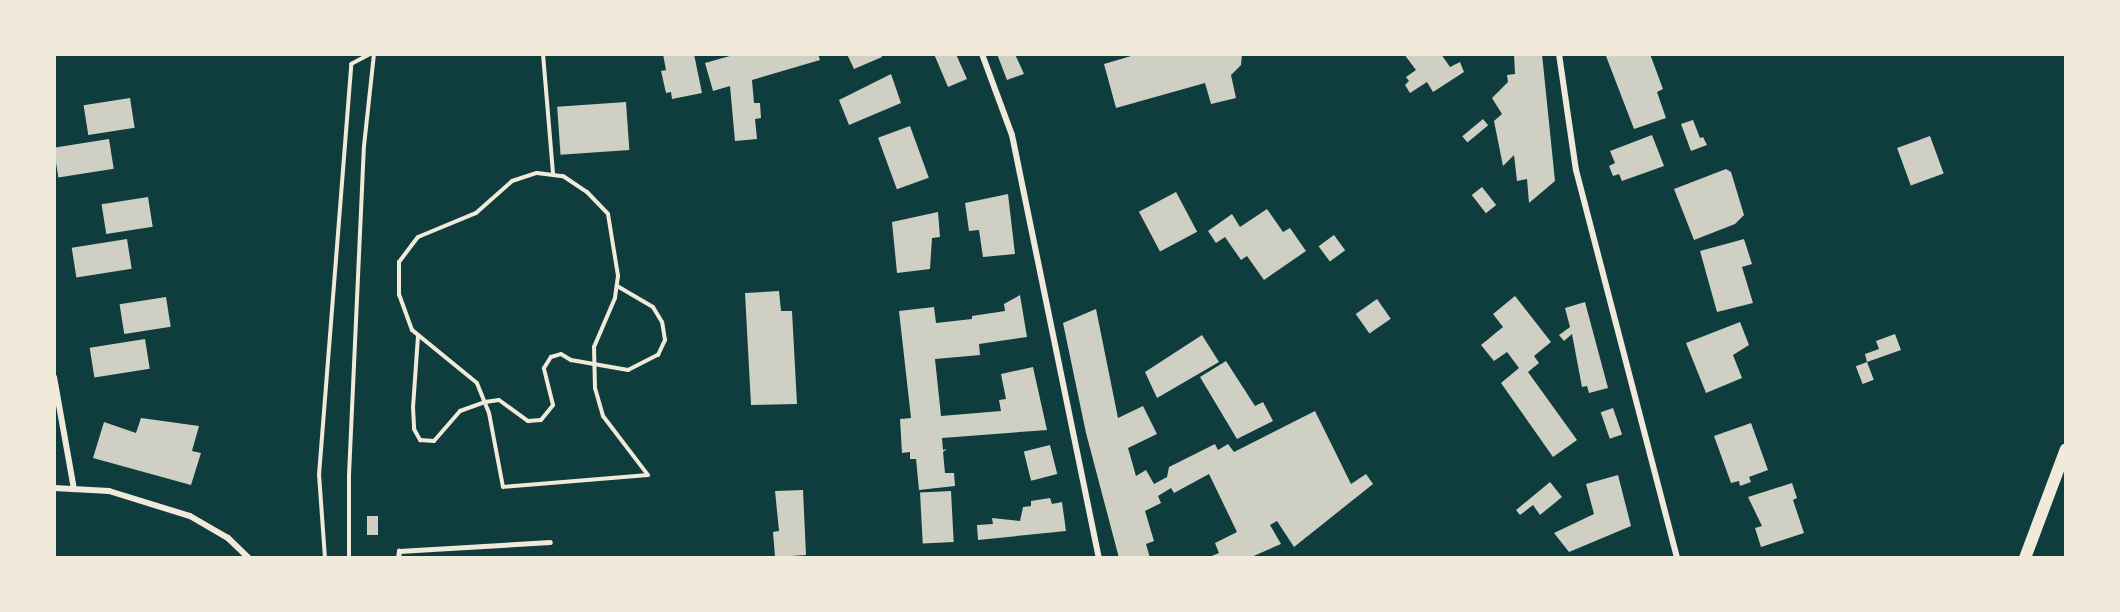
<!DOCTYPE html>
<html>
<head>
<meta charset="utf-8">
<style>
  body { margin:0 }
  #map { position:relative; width:2120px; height:612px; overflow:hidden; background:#0f3d3e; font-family:Lato,sans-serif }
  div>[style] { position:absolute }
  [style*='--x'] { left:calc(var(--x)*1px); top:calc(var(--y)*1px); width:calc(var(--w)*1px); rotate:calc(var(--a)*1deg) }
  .building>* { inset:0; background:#cfcfc3; transform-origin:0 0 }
  .path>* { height:4px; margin:-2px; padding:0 2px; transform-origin:2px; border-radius:2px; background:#f1e9da }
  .service>* { height:4.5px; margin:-2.25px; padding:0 2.25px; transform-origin:2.25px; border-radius:2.25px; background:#f1e9da }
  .minor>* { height:6px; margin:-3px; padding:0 3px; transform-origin:3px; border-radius:3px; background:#f1e9da }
  .secondary>* { height:12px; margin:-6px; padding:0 6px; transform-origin:6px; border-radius:6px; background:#f1e9da }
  span { translate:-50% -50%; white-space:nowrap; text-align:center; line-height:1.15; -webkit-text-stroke:4.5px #f1e9da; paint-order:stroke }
  .frame { position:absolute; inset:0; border:56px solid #f1e9da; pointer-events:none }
</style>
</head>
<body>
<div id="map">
  <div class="building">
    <div style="clip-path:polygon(663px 54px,694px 54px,702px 93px,672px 99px,671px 92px,666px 93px,661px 71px,666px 70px)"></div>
    <div style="clip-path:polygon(737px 54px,818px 54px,820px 60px,752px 80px,754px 103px,760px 103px,761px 118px,755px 119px,757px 139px,735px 141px,730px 86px,713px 91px,705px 63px)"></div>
    <div style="clip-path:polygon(847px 54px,881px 54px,882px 57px,854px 69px)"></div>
    <div style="clip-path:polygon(934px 54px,956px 54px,967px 79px,948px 87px)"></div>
    <div style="clip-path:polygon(997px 54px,1015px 54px,1024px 74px,1007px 80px)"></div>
    <div style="clip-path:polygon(1138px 54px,1242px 54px,1241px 65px,1231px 75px,1236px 98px,1211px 104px,1205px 83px,1116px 108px,1104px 64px)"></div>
    <div style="clip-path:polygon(1404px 54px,1441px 54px,1450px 67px,1460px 62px,1464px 72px,1433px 92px,1427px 82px,1410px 93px,1405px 85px,1409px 81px,1406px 77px,1416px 70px)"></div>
    <div style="clip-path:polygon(1514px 54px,1542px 54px,1555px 181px,1529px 203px,1527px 179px,1517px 181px,1514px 155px,1503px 166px,1494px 121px,1502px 114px,1492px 98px,1508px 82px,1507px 75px,1515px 74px)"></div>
    <div style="clip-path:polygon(1612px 54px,1650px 54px,1663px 89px,1657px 92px,1666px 118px,1634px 129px,1606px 56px)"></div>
    <div style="clip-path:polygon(891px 74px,901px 103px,849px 125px,839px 100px)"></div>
    <div style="left:130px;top:98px;width:30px;height:47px;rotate:81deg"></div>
    <div style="left:626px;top:102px;width:48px;height:69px;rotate:86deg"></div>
    <div style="left:1483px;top:119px;width:8px;height:27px;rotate:50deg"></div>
    <div style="clip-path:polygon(1693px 120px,1700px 138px,1703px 137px,1707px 145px,1691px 151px,1681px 124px)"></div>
    <div style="left:910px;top:126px;width:55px;height:34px;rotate:70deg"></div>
    <div style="clip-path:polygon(1652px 135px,1664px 166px,1622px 181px,1619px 174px,1613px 176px,1609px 166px,1615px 163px,1610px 151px)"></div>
    <div style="left:1930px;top:136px;width:40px;height:35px;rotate:70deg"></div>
    <div style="left:109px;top:139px;width:30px;height:56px;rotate:81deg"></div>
    <div style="clip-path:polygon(1726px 169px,1731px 172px,1744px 215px,1735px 224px,1694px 240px,1674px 189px)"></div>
    <div style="left:1482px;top:187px;width:23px;height:13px;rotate:52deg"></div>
    <div style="left:1176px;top:192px;width:45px;height:42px;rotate:62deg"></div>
    <div style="clip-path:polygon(1008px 194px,1015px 254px,983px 257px,979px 230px,969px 231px,965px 203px)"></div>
    <div style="left:148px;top:197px;width:30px;height:47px;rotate:81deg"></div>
    <div style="clip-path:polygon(1267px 209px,1283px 232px,1290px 228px,1306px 251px,1264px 280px,1247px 256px,1241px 260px,1225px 237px,1216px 243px,1208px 231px,1232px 214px,1240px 227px)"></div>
    <div style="clip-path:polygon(938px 212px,940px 237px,932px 238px,930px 269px,897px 273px,892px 222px)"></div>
    <div style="left:1334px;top:235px;width:19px;height:19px;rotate:54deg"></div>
    <div style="left:127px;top:239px;width:30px;height:56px;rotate:81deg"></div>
    <div style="clip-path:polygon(1744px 239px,1752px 264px,1742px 267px,1753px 303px,1717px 312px,1700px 251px)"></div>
    <div style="clip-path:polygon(779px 291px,781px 311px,792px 311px,797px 404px,751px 405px,745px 293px)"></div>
    <div style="clip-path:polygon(1020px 295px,1027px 337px,979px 344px,980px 355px,935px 359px,941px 416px,1001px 411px,999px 400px,1006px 399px,1001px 374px,1033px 367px,1047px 430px,942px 438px,943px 450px,947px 449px,943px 452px,945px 473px,954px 473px,955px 486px,919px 490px,916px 459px,910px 459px,910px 452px,902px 453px,900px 419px,911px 418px,899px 311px,934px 307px,936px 323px,972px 319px,972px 316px,1005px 311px,1004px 304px)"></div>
    <div style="clip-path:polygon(1515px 296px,1551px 342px,1534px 356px,1539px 363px,1528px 372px,1577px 440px,1553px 457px,1501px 383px,1519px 368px,1507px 352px,1494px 361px,1481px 345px,1503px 327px,1493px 314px)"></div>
    <div style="left:166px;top:297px;width:30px;height:47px;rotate:81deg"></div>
    <div style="left:1377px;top:299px;width:24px;height:26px;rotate:55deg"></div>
    <div style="clip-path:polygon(1585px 302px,1608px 388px,1589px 393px,1587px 386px,1582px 387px,1572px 334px,1564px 341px,1559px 335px,1570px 327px,1565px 308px)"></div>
    <div style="clip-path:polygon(1096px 309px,1118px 418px,1143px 406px,1157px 434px,1128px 448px,1136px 476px,1146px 470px,1154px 484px,1167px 477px,1169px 467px,1215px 444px,1218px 450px,1228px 444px,1234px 452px,1315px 411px,1351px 484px,1366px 474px,1373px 484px,1294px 547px,1277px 521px,1270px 525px,1281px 544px,1249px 558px,1207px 558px,1219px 553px,1215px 543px,1237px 532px,1209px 474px,1174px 493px,1171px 488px,1158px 496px,1161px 503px,1145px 511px,1154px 541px,1146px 544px,1150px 558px,1119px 558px,1086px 433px,1063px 323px)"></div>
    <div style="clip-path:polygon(1740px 322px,1749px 345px,1733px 355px,1742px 378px,1706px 393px,1686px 343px)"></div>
    <div style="clip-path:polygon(1895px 334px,1901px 350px,1867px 362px,1865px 354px,1879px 349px,1876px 341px)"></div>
    <div style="clip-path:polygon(1202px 335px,1219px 362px,1157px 398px,1145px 372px)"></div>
    <div style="left:145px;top:339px;width:30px;height:56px;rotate:81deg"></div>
    <div style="clip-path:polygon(1226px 361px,1255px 406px,1263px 402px,1273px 421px,1237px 439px,1200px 377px)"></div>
    <div style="left:1867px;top:362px;width:19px;height:12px;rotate:69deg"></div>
    <div style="left:1613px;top:408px;width:28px;height:13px;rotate:71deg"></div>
    <div style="clip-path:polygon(141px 418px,199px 426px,192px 451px,201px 453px,191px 485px,93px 458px,104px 422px,136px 433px)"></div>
    <div style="clip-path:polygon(1751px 423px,1768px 470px,1749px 477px,1751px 482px,1740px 486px,1739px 481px,1731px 483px,1714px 436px)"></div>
    <div style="left:1050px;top:445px;width:30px;height:27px;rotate:76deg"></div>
    <div style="clip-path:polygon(1618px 475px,1631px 526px,1569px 552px,1554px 533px,1594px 514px,1586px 484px)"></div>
    <div style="clip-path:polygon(1550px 482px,1562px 497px,1540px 515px,1533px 505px,1520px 515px,1516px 510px)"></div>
    <div style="clip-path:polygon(1792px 483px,1797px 498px,1793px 500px,1804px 533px,1761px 547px,1755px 528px,1762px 526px,1748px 497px)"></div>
    <div style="clip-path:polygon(803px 490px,806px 555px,775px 557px,773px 532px,779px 531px,775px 491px)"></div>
    <div style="left:951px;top:491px;width:51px;height:31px;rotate:87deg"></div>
    <div style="clip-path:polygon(1050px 498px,1052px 504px,1062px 502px,1066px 531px,978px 540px,977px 525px,993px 524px,992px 518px,1020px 521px,1023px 507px,1031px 506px,1031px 501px)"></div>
    <div style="left:367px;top:516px;width:11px;height:19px"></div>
  </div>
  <div class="path">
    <div style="--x:543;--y:54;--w:120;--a:85.2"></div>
    <div style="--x:537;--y:173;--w:26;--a:7"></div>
    <div style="--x:563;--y:176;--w:29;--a:34"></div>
    <div style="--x:587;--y:192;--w:30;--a:46"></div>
    <div style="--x:608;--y:214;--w:63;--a:80.8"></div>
    <div style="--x:618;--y:276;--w:22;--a:98"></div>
    <div style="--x:615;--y:298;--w:53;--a:113.2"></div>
    <div style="--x:594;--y:347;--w:41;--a:88.6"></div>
    <div style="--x:595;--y:388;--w:29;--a:74"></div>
    <div style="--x:603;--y:416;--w:74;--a:52.7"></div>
    <div style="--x:648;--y:475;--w:145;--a:175.3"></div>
    <div style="--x:503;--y:487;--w:75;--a:-100.7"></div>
    <div style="--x:489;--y:413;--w:32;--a:-112"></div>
    <div style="--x:477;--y:383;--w:84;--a:-140.8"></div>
    <div style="--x:412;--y:330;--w:37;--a:-110"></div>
    <div style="--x:399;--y:295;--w:33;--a:-90"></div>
    <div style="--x:399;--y:262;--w:31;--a:-53"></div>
    <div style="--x:418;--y:237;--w:63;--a:-22.5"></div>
    <div style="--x:476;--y:213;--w:48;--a:-41.6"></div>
    <div style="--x:512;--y:181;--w:26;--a:-18"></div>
    <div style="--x:418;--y:336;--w:71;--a:94"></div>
    <div style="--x:413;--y:407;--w:22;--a:87"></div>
    <div style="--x:414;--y:429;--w:13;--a:61"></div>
    <div style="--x:420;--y:440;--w:14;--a:4"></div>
    <div style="--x:434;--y:441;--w:40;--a:-49"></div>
    <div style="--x:460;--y:411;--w:27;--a:-20"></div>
    <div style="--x:485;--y:402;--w:14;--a:-8"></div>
    <div style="--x:499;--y:400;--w:36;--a:36"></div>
    <div style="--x:528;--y:421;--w:13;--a:-4"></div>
    <div style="--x:541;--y:420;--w:19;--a:-51"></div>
    <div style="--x:553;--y:405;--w:38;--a:-104"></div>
    <div style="--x:544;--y:368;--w:13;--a:-58"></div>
    <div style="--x:551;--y:357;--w:10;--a:-17"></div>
    <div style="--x:561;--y:354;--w:12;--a:31"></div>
    <div style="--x:571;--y:360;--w:58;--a:10"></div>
    <div style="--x:628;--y:370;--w:34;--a:-27"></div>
    <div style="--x:658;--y:355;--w:17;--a:-65"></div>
    <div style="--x:665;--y:340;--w:18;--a:-99"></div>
    <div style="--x:662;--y:322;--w:17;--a:-121"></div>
    <div style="--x:653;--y:307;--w:42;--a:-149.7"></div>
    <div style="--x:325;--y:558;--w:83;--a:-94.1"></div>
    <div style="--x:319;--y:475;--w:412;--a:-85.5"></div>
    <div style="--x:351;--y:64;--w:21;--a:-28"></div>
    <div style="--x:349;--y:558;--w:83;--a:-90"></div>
    <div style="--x:349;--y:475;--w:329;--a:-87.4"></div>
    <div style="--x:364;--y:146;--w:93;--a:-83.8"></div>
  </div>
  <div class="service">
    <div style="--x:398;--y:558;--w:7;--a:-82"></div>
    <div style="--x:399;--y:551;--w:151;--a:-3.4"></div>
  </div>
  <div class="minor">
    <div style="--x:982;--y:54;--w:86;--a:69.7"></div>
    <div style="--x:1012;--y:135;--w:432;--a:78.4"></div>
    <div style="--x:1559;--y:54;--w:117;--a:81.7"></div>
    <div style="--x:1576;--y:170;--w:401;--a:75.4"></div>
    <div style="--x:54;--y:377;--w:114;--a:79.9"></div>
    <div style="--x:54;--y:488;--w:55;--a:3.1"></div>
    <div style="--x:109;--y:491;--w:85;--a:17.2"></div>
    <div style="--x:190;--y:516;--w:44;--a:30.1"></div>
    <div style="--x:228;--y:538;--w:29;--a:44"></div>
  </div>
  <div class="secondary">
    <div style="--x:2025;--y:558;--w:116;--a:-69.4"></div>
  </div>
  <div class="frame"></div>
</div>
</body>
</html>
